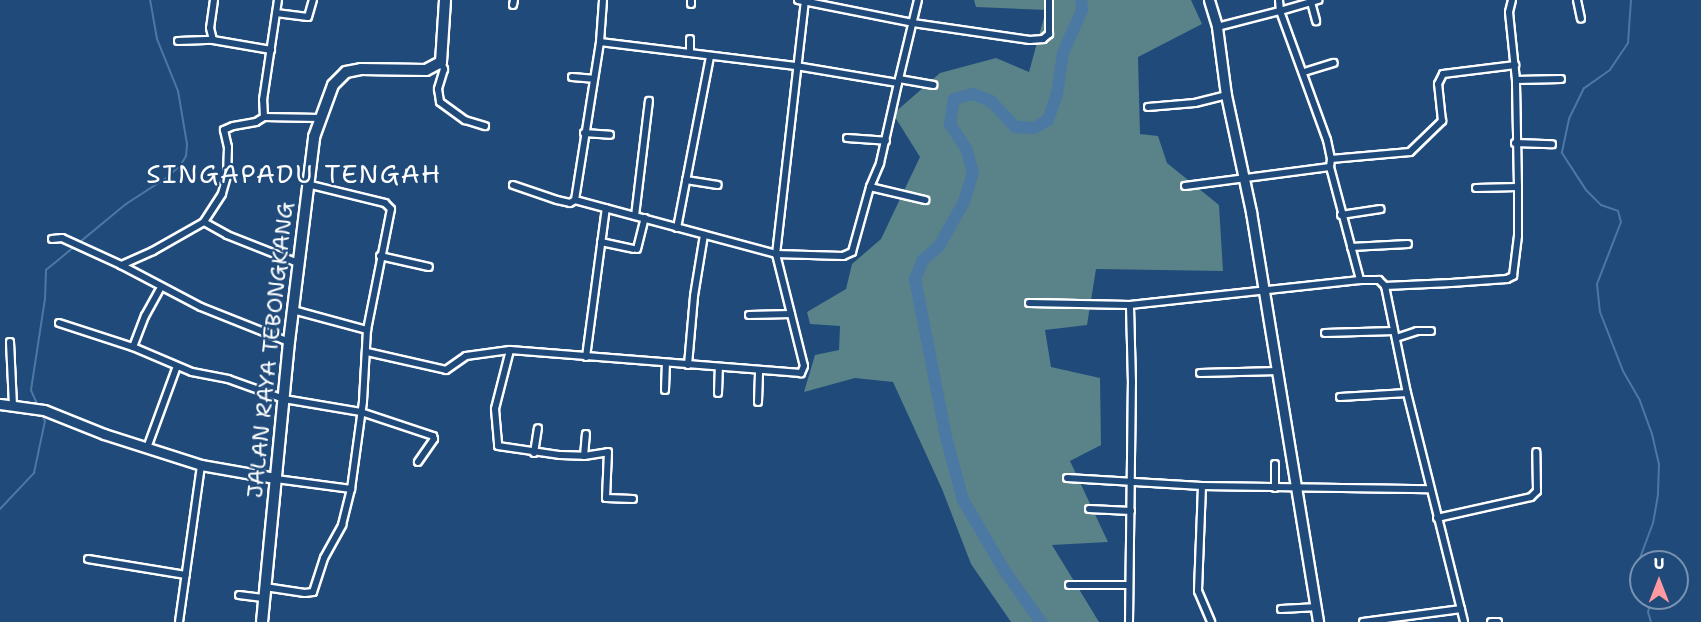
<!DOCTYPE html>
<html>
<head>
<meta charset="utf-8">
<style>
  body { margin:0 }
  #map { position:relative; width:1701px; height:622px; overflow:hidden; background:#1f4a7a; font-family:"Shantell Sans",sans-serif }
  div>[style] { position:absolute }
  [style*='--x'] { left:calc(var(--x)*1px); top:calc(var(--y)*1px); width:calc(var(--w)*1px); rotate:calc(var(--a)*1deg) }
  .green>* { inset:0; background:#598289 }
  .stream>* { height:2px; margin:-1px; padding:0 1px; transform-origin:1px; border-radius:1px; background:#4b79a3 }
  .river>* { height:12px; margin:-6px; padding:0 6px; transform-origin:6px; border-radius:6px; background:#4b79a3 }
  .roads { filter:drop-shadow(2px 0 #fff) drop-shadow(-2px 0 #fff) drop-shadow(0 2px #fff) drop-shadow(0 -2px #fff) }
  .street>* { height:6px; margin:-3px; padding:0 3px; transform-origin:3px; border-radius:3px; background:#1f4a7a }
  .secondary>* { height:9px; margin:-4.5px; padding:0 4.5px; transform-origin:4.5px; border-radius:4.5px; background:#1f4a7a }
  .primary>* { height:10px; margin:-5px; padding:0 5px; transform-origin:5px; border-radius:5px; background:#1f4a7a }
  span { translate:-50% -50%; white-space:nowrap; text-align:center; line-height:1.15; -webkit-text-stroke:4.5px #1f4a7a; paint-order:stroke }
  .street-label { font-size:22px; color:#fff }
  .quarter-label { font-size:26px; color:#fff; letter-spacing:1.5px }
  .north { position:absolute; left:1629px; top:550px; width:60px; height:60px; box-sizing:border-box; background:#1f4a7a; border:2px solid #7992af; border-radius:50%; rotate:0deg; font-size:16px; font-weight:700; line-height:24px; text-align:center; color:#fff }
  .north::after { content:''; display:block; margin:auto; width:21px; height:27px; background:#ff9aa2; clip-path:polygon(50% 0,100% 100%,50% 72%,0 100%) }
</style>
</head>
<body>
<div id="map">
  <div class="green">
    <div style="clip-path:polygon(974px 0,1191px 0,1202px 24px,1138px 57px,1140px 134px,1158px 136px,1167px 163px,1219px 205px,1223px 271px,1096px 269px,1087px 325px,1045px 330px,1051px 367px,1100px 378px,1101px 445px,1070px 461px,1108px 542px,1052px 545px,1099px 622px,1011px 622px,971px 564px,942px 489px,893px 382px,855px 378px,804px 392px,815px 355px,839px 350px,840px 326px,810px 324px,807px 312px,846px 289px,852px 264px,881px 239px,920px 157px,893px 114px,940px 73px,996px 58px,1029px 72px,1046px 10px,976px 7px)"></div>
  </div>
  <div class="stream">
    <div style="--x:1631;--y:0;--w:43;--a:94"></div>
    <div style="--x:1628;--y:43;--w:32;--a:124"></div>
    <div style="--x:1610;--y:70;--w:32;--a:145"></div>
    <div style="--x:1584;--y:88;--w:34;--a:116"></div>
    <div style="--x:1569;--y:119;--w:35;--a:102"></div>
    <div style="--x:1562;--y:153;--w:44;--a:57"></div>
    <div style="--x:1586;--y:190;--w:21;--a:45"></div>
    <div style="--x:1601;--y:205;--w:18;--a:19"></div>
    <div style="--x:1618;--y:211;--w:11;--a:75"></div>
    <div style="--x:1621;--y:222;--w:66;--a:111.2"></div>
    <div style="--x:1597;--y:284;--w:28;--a:84"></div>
    <div style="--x:1600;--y:312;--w:63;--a:68.7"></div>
    <div style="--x:1623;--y:371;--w:34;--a:60"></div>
    <div style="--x:1640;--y:401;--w:35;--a:70"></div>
    <div style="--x:1652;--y:434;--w:31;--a:77"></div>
    <div style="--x:1659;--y:464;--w:31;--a:92"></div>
    <div style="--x:1658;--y:495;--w:28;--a:100"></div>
    <div style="--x:1653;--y:523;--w:54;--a:110.4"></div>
    <div style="--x:1634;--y:574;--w:9;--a:84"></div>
    <div style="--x:1635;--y:583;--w:6;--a:18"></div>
    <div style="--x:38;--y:406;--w:17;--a:-114"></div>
    <div style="--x:31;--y:390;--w:92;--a:-81.3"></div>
    <div style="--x:45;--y:299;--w:29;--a:-88"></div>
    <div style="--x:46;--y:270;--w:104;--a:-39.5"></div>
    <div style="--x:126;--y:204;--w:48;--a:-33"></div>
    <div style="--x:166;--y:178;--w:18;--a:-41"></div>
    <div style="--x:180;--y:166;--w:12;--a:-59"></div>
    <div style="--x:186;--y:156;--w:12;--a:-85"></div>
    <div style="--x:187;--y:144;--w:54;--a:-99.6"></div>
    <div style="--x:178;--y:91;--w:56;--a:-112"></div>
    <div style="--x:157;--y:39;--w:40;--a:-100"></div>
    <div style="--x:0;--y:509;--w:50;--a:-46.6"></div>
    <div style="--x:34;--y:473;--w:53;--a:-78.1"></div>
    <div style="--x:45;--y:421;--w:9;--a:-117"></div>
    <div style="--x:1651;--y:622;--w:10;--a:-107"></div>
    <div style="--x:1648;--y:612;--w:15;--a:-74"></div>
  </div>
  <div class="river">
    <div style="--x:1041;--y:622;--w:60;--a:-125.5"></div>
    <div style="--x:1006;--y:573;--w:85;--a:-120.5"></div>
    <div style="--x:963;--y:500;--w:65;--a:-105.1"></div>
    <div style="--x:946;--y:437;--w:161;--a:-101.1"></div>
    <div style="--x:915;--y:279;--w:21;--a:-67"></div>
    <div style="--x:923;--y:260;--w:21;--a:-41"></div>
    <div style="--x:939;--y:246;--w:51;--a:-60.4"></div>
    <div style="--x:964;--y:202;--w:30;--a:-73"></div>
    <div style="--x:973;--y:173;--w:24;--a:-105"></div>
    <div style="--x:967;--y:150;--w:31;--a:-123"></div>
    <div style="--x:950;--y:124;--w:25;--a:-81"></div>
    <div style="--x:954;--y:99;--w:20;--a:-15"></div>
    <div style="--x:973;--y:94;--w:19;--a:21"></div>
    <div style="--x:991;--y:101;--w:35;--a:47"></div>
    <div style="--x:1015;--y:127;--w:19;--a:3"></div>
    <div style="--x:1034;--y:128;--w:16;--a:-30"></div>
    <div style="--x:1048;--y:120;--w:28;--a:-71"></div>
    <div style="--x:1057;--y:94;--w:41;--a:-81.7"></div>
    <div style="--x:1063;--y:53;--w:47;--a:-66.2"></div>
    <div style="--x:1082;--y:10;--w:10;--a:-96"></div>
  </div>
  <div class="roads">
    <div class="street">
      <div style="--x:214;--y:0;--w:28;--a:98"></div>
      <div style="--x:210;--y:28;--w:12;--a:76"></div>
      <div style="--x:213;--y:40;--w:59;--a:9.8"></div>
      <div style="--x:798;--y:0;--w:117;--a:11.3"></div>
      <div style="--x:913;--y:23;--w:118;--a:8.3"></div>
      <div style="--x:1030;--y:40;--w:13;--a:-4"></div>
      <div style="--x:1043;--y:39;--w:8;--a:-40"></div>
      <div style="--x:1049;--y:34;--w:34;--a:-90"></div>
      <div style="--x:805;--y:0;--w:256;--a:96.5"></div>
      <div style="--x:776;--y:254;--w:67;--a:1.7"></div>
      <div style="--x:843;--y:256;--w:10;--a:-24"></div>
      <div style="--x:852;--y:252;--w:67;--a:-74.5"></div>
      <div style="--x:870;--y:187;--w:26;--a:-67"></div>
      <div style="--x:880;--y:163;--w:82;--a:-77.3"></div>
      <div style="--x:1279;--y:0;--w:11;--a:85"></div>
      <div style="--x:1280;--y:11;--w:40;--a:-16"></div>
      <div style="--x:1577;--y:0;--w:19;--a:78"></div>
      <div style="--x:1311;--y:2;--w:20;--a:75"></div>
      <div style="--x:691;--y:4;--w:4;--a:-90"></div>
      <div style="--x:513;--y:5;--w:5;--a:-79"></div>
      <div style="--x:276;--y:13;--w:32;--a:7"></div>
      <div style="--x:308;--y:17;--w:18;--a:-74"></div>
      <div style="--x:1217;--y:27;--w:65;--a:-14.3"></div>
      <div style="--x:1280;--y:11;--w:137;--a:70"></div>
      <div style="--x:1327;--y:140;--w:19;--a:78"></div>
      <div style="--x:1331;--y:159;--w:8;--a:97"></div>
      <div style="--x:1330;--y:167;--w:117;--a:75.1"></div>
      <div style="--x:1360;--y:280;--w:19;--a:0"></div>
      <div style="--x:1379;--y:280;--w:8;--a:45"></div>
      <div style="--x:1385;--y:286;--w:109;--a:78.4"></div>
      <div style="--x:1407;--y:393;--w:236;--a:76"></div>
      <div style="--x:178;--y:41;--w:35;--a:-2"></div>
      <div style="--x:600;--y:42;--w:197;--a:7"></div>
      <div style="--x:796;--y:66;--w:103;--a:9.5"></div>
      <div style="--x:898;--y:83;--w:85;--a:-76.5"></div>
      <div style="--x:690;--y:53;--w:14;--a:-90"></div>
      <div style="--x:441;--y:62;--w:8;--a:67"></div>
      <div style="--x:444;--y:69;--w:21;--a:107"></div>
      <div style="--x:438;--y:89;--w:13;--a:81"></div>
      <div style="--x:440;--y:102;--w:31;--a:36"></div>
      <div style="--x:465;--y:120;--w:21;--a:17"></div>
      <div style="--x:1304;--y:72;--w:31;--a:-17"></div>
      <div style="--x:572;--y:77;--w:21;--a:5"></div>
      <div style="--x:899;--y:79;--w:35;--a:10"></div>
      <div style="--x:1516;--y:80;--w:45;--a:-1.3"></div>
      <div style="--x:1148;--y:107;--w:47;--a:-4.9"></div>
      <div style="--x:1195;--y:103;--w:32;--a:-14"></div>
      <div style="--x:264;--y:117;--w:9;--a:148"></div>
      <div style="--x:256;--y:122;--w:23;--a:170"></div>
      <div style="--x:233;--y:126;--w:10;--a:156"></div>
      <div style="--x:224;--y:130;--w:17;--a:77"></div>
      <div style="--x:228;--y:147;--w:29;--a:92"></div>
      <div style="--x:227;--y:176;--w:19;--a:106"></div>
      <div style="--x:222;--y:194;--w:33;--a:123"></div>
      <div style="--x:204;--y:222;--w:59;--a:150.4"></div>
      <div style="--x:153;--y:251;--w:35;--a:156"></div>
      <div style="--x:121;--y:265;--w:90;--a:27.7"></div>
      <div style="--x:201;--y:307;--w:95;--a:21.7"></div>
      <div style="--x:264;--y:117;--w:17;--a:-93"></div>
      <div style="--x:263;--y:100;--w:101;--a:-81.5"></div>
      <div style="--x:264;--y:117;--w:56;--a:1"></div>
      <div style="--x:584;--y:133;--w:26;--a:4"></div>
      <div style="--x:847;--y:138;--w:39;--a:4"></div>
      <div style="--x:1515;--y:143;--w:37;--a:2"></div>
      <div style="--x:1331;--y:159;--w:79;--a:-5.1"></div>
      <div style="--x:1410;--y:152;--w:45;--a:-44.1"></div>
      <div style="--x:1442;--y:121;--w:37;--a:-96"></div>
      <div style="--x:1438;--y:84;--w:11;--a:-63"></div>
      <div style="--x:1443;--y:74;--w:73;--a:-7.1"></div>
      <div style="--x:686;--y:180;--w:32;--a:9"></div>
      <div style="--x:513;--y:185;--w:46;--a:18.8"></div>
      <div style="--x:557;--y:200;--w:13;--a:13"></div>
      <div style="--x:570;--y:203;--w:6;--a:-31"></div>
      <div style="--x:575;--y:200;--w:208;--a:15"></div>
      <div style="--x:776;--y:254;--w:115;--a:76"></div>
      <div style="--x:804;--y:366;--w:8;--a:113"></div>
      <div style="--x:801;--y:373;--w:292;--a:-175.5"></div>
      <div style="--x:510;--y:350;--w:61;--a:104.3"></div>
      <div style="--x:495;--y:409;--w:37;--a:85"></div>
      <div style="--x:498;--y:446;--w:63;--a:8.3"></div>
      <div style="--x:560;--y:455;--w:24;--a:2"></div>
      <div style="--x:584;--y:456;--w:24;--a:-9"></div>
      <div style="--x:608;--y:452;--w:46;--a:92.5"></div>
      <div style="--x:606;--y:498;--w:27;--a:2"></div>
      <div style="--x:1185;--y:186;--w:146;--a:-7.5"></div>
      <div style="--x:870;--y:187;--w:57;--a:13.3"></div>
      <div style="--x:1476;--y:188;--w:42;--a:-1.4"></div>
      <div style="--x:575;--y:200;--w:160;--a:-81"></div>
      <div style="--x:600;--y:42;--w:42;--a:-85.9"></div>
      <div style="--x:1341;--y:215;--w:40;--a:-8.5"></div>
      <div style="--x:635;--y:216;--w:116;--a:-83.1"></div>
      <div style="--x:204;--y:222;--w:26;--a:29"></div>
      <div style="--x:227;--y:235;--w:76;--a:21.5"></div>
      <div style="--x:677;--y:228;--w:174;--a:-79.1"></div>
      <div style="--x:52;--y:239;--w:10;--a:-6"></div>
      <div style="--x:62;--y:238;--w:65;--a:24.6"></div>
      <div style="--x:601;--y:242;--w:33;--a:12"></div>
      <div style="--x:1351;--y:247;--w:57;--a:-3"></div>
      <div style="--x:637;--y:249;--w:32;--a:-76"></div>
      <div style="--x:380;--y:256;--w:50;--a:12.7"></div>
      <div style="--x:1385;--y:286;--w:66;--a:-2.6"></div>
      <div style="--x:1451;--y:283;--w:56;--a:-4.1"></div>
      <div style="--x:1507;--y:279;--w:7;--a:-27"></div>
      <div style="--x:1513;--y:276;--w:40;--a:-82.9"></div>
      <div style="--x:1518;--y:236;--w:49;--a:-90"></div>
      <div style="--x:1518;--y:187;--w:107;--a:-91.1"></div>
      <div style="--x:1516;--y:80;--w:68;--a:-95.9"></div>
      <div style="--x:1509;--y:12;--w:12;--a:-76"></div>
      <div style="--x:1029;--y:303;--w:101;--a:1.1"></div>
      <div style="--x:1130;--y:305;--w:231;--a:-6.2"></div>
      <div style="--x:293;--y:310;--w:77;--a:15.1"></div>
      <div style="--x:749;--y:315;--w:42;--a:-1.4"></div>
      <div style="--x:59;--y:323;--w:78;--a:18"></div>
      <div style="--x:133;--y:347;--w:64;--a:23"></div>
      <div style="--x:192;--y:372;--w:37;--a:11"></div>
      <div style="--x:228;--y:379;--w:59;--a:19.7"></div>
      <div style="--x:284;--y:399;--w:78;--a:9.6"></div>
      <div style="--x:361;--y:412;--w:76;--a:18.4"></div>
      <div style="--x:433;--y:436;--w:3;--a:72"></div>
      <div style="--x:434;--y:439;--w:28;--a:125"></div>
      <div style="--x:1325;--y:333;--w:69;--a:-1.7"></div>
      <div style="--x:1396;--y:338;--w:22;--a:-18"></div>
      <div style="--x:1417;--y:331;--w:14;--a:0"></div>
      <div style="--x:10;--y:342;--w:63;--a:87.3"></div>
      <div style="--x:133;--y:347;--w:33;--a:-69"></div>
      <div style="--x:145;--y:316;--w:33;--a:-61"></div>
      <div style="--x:367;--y:352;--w:81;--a:12.8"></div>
      <div style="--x:446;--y:370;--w:24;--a:-35"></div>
      <div style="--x:466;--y:356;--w:44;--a:-7.8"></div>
      <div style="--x:586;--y:357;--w:150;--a:-82.4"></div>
      <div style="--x:688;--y:365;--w:69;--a:-85"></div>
      <div style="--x:694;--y:296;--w:62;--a:-80.7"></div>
      <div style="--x:1200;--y:373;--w:78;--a:-1.5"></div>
      <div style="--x:665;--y:390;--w:27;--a:-88"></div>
      <div style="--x:718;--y:393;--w:25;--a:-88"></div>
      <div style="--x:1340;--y:397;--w:67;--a:-3.4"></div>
      <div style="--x:758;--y:402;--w:32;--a:-88"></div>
      <div style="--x:147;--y:448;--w:87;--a:-69.9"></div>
      <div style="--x:534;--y:453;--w:25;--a:-81"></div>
      <div style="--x:584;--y:456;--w:22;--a:-85"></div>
      <div style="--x:1275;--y:464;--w:24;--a:90"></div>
      <div style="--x:1067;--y:478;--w:135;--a:3.4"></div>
      <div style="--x:1202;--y:486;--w:228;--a:0.8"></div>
      <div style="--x:276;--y:479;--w:76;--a:7.6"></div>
      <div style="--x:1202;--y:486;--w:105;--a:92.2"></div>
      <div style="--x:1198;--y:591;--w:34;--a:67"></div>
      <div style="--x:1089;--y:509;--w:42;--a:2.7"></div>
      <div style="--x:1437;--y:518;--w:96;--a:-12.6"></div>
      <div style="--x:1531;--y:497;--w:8;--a:-45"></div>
      <div style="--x:1537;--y:491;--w:39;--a:-91"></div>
      <div style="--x:88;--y:559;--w:99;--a:9.3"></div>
      <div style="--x:1069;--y:585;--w:60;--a:0"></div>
      <div style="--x:265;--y:587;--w:40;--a:8.5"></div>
      <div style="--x:305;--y:593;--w:8;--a:-7"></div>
      <div style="--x:313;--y:592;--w:36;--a:-72"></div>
      <div style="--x:324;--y:558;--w:38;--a:-61"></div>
      <div style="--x:342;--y:525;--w:37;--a:-76"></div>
      <div style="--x:351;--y:489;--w:89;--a:-82.2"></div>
      <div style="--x:363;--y:401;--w:71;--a:-86.8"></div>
      <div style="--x:367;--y:330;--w:123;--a:-78.8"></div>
      <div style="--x:391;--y:209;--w:8;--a:-135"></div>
      <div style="--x:385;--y:203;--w:80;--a:-166.3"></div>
      <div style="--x:239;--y:595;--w:24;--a:7"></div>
      <div style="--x:1281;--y:609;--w:33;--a:-3"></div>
      <div style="--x:179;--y:622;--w:159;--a:-82"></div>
      <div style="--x:1129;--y:622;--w:239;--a:-89.3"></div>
      <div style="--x:1132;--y:383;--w:78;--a:-91.5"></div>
      <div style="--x:1363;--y:622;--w:99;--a:-7.6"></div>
      <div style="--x:1491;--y:622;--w:7;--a:0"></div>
    </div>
    <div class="secondary">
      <div style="--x:1209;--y:0;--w:28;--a:73"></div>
      <div style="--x:1217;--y:27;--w:69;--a:82.5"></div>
      <div style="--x:1226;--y:95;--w:120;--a:77.9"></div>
      <div style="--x:1251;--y:212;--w:415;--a:80.7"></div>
      <div style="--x:0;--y:404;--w:44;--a:7.8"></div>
      <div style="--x:44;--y:410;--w:65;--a:21.8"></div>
      <div style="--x:104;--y:434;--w:102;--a:17.7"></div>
      <div style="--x:201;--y:465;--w:75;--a:10"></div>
    </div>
    <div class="primary">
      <div style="--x:262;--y:622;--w:281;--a:-84.5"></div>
      <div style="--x:289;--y:342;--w:207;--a:-83"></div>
      <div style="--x:314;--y:137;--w:55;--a:-69.9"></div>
      <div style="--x:333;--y:85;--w:18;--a:-45"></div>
      <div style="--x:346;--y:72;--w:15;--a:-11"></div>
      <div style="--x:361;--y:69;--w:65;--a:0.9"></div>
      <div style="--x:426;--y:70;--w:17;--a:-28"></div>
      <div style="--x:441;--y:62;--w:62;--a:-86.3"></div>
    </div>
  </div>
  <div class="street-label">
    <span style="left:270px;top:350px;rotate:-84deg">JALAN RAYA TEBONGKANG</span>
  </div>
  <div class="quarter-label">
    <span style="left:294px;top:174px">SINGAPADU TENGAH</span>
  </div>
  <div class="north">U</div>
</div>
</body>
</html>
